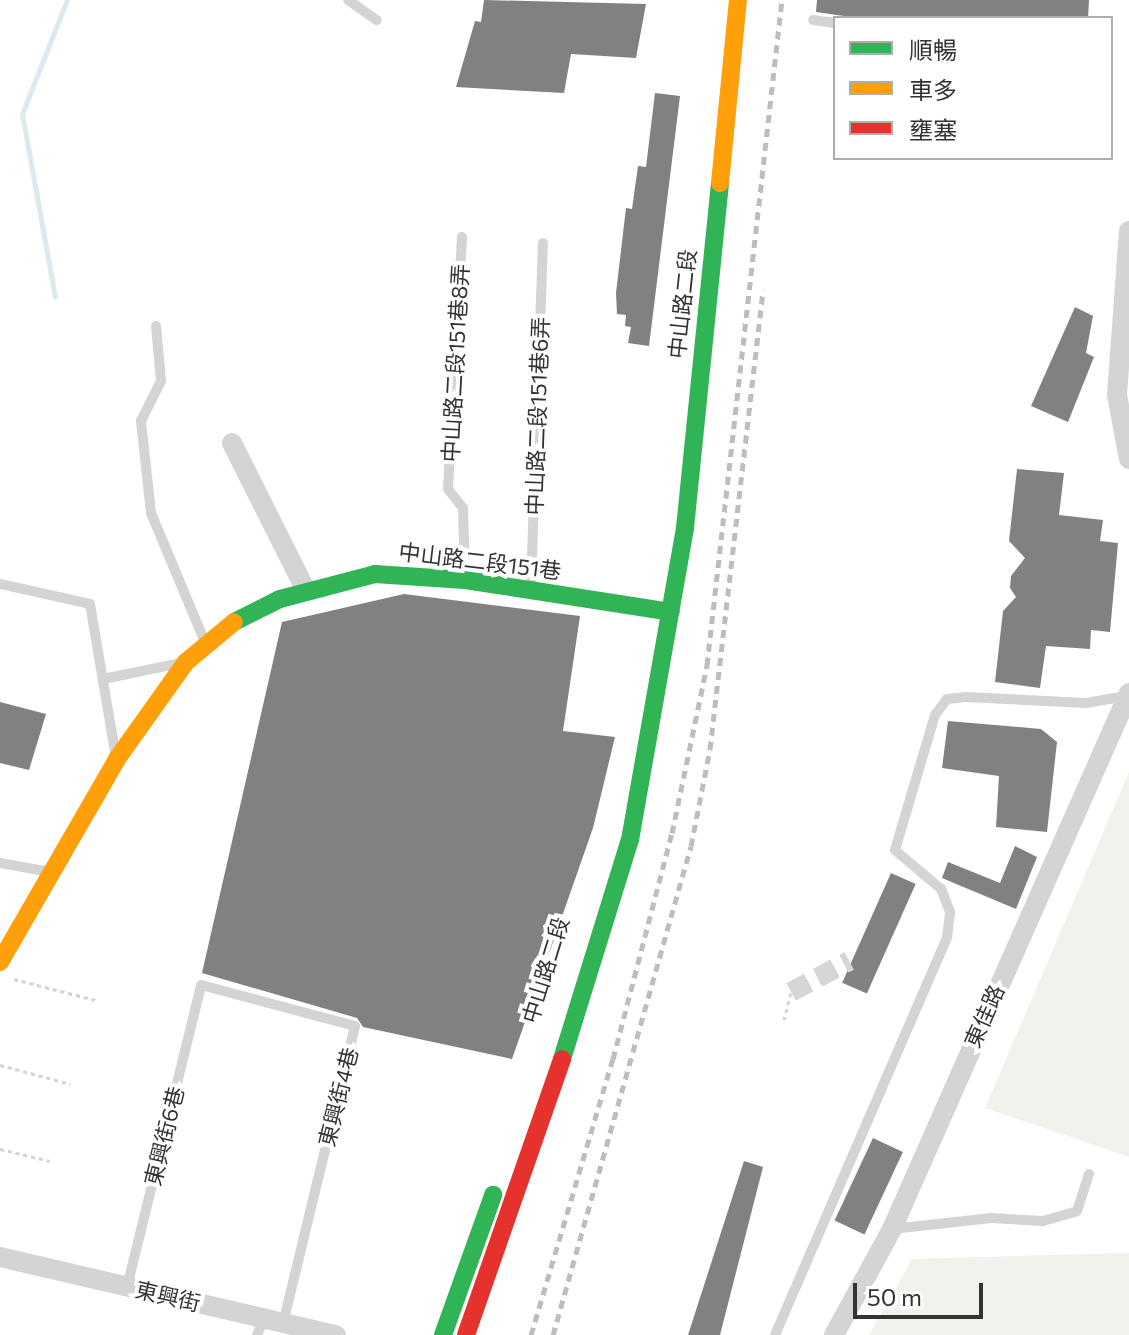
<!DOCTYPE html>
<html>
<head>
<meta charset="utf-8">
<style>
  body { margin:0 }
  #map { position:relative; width:1129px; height:1335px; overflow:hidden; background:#fff; font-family:Commissioner,"Noto Sans TC",sans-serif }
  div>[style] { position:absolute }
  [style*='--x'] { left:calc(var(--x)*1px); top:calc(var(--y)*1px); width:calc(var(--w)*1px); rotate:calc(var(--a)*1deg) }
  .green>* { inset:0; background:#f0f2ec }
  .stream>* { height:5px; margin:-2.5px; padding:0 2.5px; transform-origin:2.5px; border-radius:2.5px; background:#dde9ef }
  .building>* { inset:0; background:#818181; transform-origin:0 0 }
  .street-tunnel>* { height:20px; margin-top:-10px; transform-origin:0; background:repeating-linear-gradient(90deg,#d6d6d6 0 20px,transparent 0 30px) }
  .path>* { height:3px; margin-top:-1.5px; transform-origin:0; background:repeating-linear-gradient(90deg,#d3d3d3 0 4px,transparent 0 8px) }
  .lane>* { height:10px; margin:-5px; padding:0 5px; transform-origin:5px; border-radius:5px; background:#d4d4d4 }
  .street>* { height:20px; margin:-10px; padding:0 10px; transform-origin:10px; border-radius:10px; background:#d4d4d4 }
  .fast>* { height:18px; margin:-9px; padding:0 9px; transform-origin:9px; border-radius:9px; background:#30b455 }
  .slow>* { height:18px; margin:-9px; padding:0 9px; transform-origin:9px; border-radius:9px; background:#ff9f0a }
  .jam>* { height:18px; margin:-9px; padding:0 9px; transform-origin:9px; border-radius:9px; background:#e5322d }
  .rail>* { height:5px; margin-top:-2.5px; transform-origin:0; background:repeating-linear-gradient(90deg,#bdbdbd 0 8px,transparent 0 14px) }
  span { translate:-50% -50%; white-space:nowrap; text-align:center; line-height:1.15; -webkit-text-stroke:8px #fff; paint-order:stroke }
  .street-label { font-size:22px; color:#333 }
  .legend { position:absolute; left:833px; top:16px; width:280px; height:144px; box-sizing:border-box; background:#fff; border:2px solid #adadad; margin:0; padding:10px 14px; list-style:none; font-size:24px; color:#333 }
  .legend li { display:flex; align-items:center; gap:16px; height:40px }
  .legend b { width:40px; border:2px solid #adadad }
  .scale { position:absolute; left:853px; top:1283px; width:130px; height:36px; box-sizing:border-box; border:4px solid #333; border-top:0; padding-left:10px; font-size:24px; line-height:28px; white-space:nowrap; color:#333; -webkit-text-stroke:6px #fff; paint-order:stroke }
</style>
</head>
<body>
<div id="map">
  <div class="green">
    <div style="clip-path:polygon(1129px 772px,1129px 1157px,985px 1108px)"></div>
    <div style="clip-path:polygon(1129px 1253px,1129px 1335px,869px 1335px,912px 1259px)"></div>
  </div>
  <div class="stream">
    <div style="--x:55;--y:297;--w:186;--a:-100.2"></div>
    <div style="--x:22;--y:114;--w:123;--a:-68.5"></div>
  </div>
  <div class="building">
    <div style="clip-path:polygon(484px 0,646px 4px,636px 58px,571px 54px,564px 93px,456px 87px,475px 21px,481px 22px)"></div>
    <div style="clip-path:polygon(817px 0,1089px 0,1088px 18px,858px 18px,816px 12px)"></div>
    <div style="clip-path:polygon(655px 93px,680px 96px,649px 346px,628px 343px,631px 327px,625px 326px,626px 315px,617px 314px,616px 293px,626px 208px,632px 209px,638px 166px,646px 167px)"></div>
    <div style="clip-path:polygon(1075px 307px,1093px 316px,1086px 353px,1094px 357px,1068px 422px,1031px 406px)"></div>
    <div style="clip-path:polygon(1017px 469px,1064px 473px,1059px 515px,1103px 520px,1100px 541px,1118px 543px,1110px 632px,1091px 630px,1090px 649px,1046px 646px,1040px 688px,995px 682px,1003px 611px,1016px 597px,1010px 588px,1011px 576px,1025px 558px,1009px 541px)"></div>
    <div style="clip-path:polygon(404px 594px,580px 616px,563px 731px,615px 737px,593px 828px,512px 1059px,363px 1027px,357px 1018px,202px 973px,282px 622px)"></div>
    <div style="clip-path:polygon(0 702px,46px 714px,29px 770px,0 763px)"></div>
    <div style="clip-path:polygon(948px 721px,1041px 729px,1057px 742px,1047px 832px,996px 827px,999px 776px,942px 768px)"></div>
    <div style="clip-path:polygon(1015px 846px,1037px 857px,1016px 909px,942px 878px,948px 862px,1000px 883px)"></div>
    <div style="left:891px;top:873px;width:27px;height:120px;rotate:24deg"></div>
    <div style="left:873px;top:1138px;width:33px;height:91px;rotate:25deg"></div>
    <div style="clip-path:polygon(744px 1161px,763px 1167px,720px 1335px,688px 1335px)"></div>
  </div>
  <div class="street-tunnel">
    <div style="--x:791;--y:992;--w:66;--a:-28.1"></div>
  </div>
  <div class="path">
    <div style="--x:14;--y:979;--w:84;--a:14.5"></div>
    <div style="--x:784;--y:1020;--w:29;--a:-76"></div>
    <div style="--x:0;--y:1065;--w:73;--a:15"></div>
    <div style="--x:0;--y:1149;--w:51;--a:13.5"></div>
  </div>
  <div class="lane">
    <div style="--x:348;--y:0;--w:35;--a:35"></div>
    <div style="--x:813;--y:20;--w:22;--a:8"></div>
    <div style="--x:462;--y:237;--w:252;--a:93.2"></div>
    <div style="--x:448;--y:489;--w:24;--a:52"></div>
    <div style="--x:463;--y:508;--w:69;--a:88.3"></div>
    <div style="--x:156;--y:326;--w:55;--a:84.8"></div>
    <div style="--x:161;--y:381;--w:45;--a:116.6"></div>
    <div style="--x:141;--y:421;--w:93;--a:83.8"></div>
    <div style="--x:151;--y:513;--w:138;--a:67.3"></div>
    <div style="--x:0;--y:584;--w:92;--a:12.5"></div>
    <div style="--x:90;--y:604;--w:150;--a:80.4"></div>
    <div style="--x:531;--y:585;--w:342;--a:-88"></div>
    <div style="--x:103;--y:679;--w:75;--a:-11.6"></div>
    <div style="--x:0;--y:863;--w:51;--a:10.2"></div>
    <div style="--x:892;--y:1229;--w:100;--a:-6.3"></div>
    <div style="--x:991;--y:1218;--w:52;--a:3.3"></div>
    <div style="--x:1043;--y:1221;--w:35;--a:-16"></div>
    <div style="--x:1077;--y:1211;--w:39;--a:-72"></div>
    <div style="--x:127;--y:1287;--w:311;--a:-76.2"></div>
    <div style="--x:201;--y:985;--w:159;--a:14.9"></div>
    <div style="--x:355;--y:1026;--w:306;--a:103.6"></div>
    <div style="--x:257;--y:1335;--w:17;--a:-66"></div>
    <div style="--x:775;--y:1335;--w:434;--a:-66.6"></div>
    <div style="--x:947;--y:937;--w:25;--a:-83"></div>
    <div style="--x:950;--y:912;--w:25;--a:-111"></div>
    <div style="--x:941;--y:889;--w:60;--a:-139.7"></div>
    <div style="--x:895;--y:850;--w:141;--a:-73.5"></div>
    <div style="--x:935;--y:715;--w:20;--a:-53"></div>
    <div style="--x:947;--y:699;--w:18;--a:-6"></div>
    <div style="--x:965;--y:697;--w:121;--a:2.8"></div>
    <div style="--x:1086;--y:703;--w:41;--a:-9.9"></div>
  </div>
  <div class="street">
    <div style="--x:1129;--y:231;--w:164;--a:94.2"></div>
    <div style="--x:1117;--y:395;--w:65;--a:79.4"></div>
    <div style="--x:232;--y:443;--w:165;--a:63.4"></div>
    <div style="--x:0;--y:1257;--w:345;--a:13.1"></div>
    <div style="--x:834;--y:1335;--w:121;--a:-61.3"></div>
    <div style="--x:892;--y:1229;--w:586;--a:-66.15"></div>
  </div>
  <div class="fast">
    <div style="--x:234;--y:622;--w:51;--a:-26.6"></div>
    <div style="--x:280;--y:599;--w:98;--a:-14.7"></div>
    <div style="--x:375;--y:574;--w:90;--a:3.8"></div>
    <div style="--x:465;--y:580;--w:208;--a:8.8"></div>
    <div style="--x:562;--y:1059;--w:229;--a:-72.8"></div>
    <div style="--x:630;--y:840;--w:317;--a:-80"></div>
    <div style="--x:685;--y:528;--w:347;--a:-84.2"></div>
    <div style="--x:443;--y:1335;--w:149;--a:-70.3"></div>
  </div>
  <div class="slow">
    <div style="--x:720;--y:183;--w:184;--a:-84.4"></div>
    <div style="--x:0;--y:962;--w:234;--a:-60"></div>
    <div style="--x:117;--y:759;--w:119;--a:-54.6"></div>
    <div style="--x:186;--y:662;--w:62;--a:-39.8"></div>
  </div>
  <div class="jam">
    <div style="--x:466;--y:1335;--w:292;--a:-70.8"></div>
  </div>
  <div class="rail">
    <div style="--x:531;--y:1335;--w:288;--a:-73.5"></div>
    <div style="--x:613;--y:1059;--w:234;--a:-75.4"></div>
    <div style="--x:672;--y:833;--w:172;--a:-78.2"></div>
    <div style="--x:707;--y:665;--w:669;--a:-83.57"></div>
    <div style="--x:553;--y:1335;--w:508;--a:-74.24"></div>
    <div style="--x:691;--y:846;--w:99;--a:-78.9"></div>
    <div style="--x:710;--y:749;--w:462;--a:-83.4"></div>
  </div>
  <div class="street-label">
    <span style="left:682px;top:304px;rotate:-84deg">中山路二段</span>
    <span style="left:455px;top:363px;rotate:-87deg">中山路二段151巷8弄</span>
    <span style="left:537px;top:416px;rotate:-88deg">中山路二段151巷6弄</span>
    <span style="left:480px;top:561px;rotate:7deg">中山路二段151巷</span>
    <span style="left:545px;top:970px;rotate:-73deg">中山路二段</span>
    <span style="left:984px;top:1016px;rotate:-66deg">東佳路</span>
    <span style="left:338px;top:1097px;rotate:-76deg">東興街4巷</span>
    <span style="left:164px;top:1136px;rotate:-76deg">東興街6巷</span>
    <span style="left:168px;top:1296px;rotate:13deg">東興街</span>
  </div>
  <ul class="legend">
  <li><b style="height:10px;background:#30b455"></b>順暢</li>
  <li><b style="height:10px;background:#ff9f0a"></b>車多</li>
  <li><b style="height:10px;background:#e5322d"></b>壅塞</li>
  </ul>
  <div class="scale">50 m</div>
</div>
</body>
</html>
